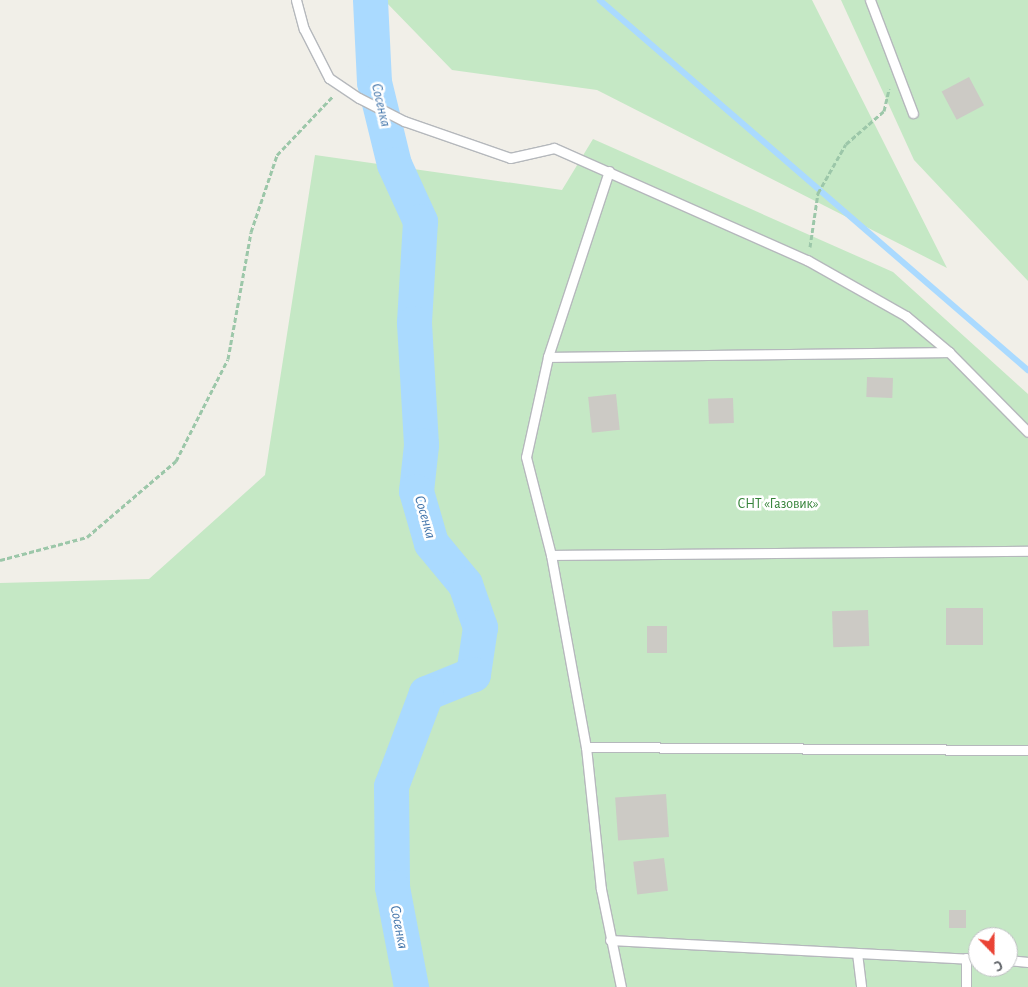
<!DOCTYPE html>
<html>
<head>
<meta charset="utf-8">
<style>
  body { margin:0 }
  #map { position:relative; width:1028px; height:987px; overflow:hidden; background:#f1efe8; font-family:"Alegreya Sans",sans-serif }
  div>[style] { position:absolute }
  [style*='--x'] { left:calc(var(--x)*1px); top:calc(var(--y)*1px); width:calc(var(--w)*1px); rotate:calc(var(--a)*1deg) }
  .green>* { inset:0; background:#c5e8c5 }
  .stream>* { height:5.5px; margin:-2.75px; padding:0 2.75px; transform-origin:2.75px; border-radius:2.75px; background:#aadaff }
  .river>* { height:35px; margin:-17.5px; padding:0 17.5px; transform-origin:17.5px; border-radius:17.5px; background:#aadaff }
  .building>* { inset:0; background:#cccac5; transform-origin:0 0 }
  .path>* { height:3px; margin-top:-1.5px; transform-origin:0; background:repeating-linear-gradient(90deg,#9cc7a9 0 5px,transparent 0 7.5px) }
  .roads { filter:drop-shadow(1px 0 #b5b8bc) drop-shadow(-1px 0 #b5b8bc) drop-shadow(0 1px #b5b8bc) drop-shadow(0 -1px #b5b8bc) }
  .service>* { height:9px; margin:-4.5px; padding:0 4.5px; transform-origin:4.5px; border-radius:4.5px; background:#fff }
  span { translate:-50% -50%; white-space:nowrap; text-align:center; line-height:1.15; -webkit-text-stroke:5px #fff; paint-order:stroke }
  .park-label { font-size:14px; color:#348238 }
  .water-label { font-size:15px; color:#4174aa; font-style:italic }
  .north { position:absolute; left:968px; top:927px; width:50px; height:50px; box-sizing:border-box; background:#fff; border:1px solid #bfc1c3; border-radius:50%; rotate:158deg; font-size:14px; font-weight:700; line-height:20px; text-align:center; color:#5f6368 }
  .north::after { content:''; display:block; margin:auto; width:18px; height:22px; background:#ea4335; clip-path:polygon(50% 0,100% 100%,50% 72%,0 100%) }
</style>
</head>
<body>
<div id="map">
  <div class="green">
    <div style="clip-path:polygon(384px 0,812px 0,947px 268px,597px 90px,452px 70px)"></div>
    <div style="clip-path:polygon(841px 0,1028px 0,1028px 281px,914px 160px)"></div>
    <div style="clip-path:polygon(evenodd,593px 139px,893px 272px,1028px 394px,1028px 987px,0 987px,0 583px,149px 579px,265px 475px,315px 155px,562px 190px,593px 139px,978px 937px,1008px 937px,1008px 967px,978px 967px,978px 937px)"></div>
  </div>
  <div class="stream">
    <div style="--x:600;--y:0;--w:566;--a:40.84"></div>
  </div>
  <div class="river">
    <div style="--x:370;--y:0;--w:82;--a:87.2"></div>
    <div style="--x:374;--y:82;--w:84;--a:76.3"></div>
    <div style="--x:394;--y:164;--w:63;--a:65.5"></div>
    <div style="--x:420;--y:221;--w:102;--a:93.4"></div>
    <div style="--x:414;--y:323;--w:122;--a:86.7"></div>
    <div style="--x:421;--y:445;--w:46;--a:96.2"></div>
    <div style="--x:416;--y:491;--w:54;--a:73.9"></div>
    <div style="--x:431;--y:543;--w:53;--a:50.3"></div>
    <div style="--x:465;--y:584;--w:46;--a:70.8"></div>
    <div style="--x:480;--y:627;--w:48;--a:98.5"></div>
    <div style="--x:473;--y:674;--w:51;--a:158"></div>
    <div style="--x:426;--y:693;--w:99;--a:110.6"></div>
    <div style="--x:391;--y:786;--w:101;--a:89.4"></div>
    <div style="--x:392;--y:887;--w:102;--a:79.2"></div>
  </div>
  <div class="building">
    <div style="left:969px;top:77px;width:32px;height:31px;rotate:62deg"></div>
    <div style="left:867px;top:377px;width:26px;height:20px;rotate:2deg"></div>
    <div style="left:616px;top:394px;width:36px;height:28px;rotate:84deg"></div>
    <div style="left:733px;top:398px;width:25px;height:25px;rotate:88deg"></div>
    <div style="left:946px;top:608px;width:37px;height:37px"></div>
    <div style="left:868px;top:610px;width:36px;height:36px;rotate:88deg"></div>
    <div style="left:647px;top:626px;width:20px;height:27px"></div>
    <div style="left:666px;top:794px;width:43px;height:51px;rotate:86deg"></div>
    <div style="left:664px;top:858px;width:33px;height:31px;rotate:83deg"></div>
    <div style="left:966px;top:910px;width:18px;height:17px;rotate:90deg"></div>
  </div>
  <div class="path">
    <div style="--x:810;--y:247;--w:55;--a:-81.6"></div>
    <div style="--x:818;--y:193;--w:56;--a:-60.3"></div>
    <div style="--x:846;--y:144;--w:50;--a:-41"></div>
    <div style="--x:884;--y:111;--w:23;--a:-77"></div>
    <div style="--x:0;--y:560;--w:90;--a:-14.8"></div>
    <div style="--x:87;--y:537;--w:117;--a:-40.5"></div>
    <div style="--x:176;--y:461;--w:114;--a:-63"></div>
    <div style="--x:228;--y:359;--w:129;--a:-79.7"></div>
    <div style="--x:251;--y:232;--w:81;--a:-71.3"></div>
    <div style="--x:277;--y:155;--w:81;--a:-46.5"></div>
  </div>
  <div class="roads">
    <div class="service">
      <div style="--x:296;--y:0;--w:30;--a:75"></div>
      <div style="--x:304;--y:29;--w:55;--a:63"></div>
      <div style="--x:329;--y:78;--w:36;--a:34"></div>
      <div style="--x:359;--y:98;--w:51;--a:27.1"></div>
      <div style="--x:404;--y:121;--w:112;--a:19.2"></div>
      <div style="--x:510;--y:158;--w:45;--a:-12.8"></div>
      <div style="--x:554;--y:148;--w:277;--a:23.9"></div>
      <div style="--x:807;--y:260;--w:114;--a:29.5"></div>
      <div style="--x:906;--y:316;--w:56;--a:39.9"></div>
      <div style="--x:949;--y:352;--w:112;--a:45.4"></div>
      <div style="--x:870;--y:0;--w:121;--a:69.2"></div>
      <div style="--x:609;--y:171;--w:196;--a:108.2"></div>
      <div style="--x:548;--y:357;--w:102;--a:102.4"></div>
      <div style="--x:526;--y:457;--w:101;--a:75.7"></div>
      <div style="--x:551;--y:555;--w:195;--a:79.7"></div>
      <div style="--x:586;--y:747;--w:143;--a:84"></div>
      <div style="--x:601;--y:889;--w:100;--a:78.5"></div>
      <div style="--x:548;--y:357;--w:401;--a:-0.7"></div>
      <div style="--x:551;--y:555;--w:477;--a:-0.5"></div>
      <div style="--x:586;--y:747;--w:442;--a:0.4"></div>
      <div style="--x:610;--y:940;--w:368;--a:3"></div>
      <div style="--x:857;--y:953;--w:34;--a:83"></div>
      <div style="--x:1008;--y:960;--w:20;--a:6"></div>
      <div style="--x:966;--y:987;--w:29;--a:-90"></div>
    </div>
  </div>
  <div class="park-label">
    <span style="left:778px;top:504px">СНТ «Газовик»</span>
  </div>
  <div class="water-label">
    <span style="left:381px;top:105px;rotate:77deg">Сосенка</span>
    <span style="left:425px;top:517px;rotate:74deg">Сосенка</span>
    <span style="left:399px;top:927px;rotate:79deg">Сосенка</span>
  </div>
  <div class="north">С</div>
</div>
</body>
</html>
